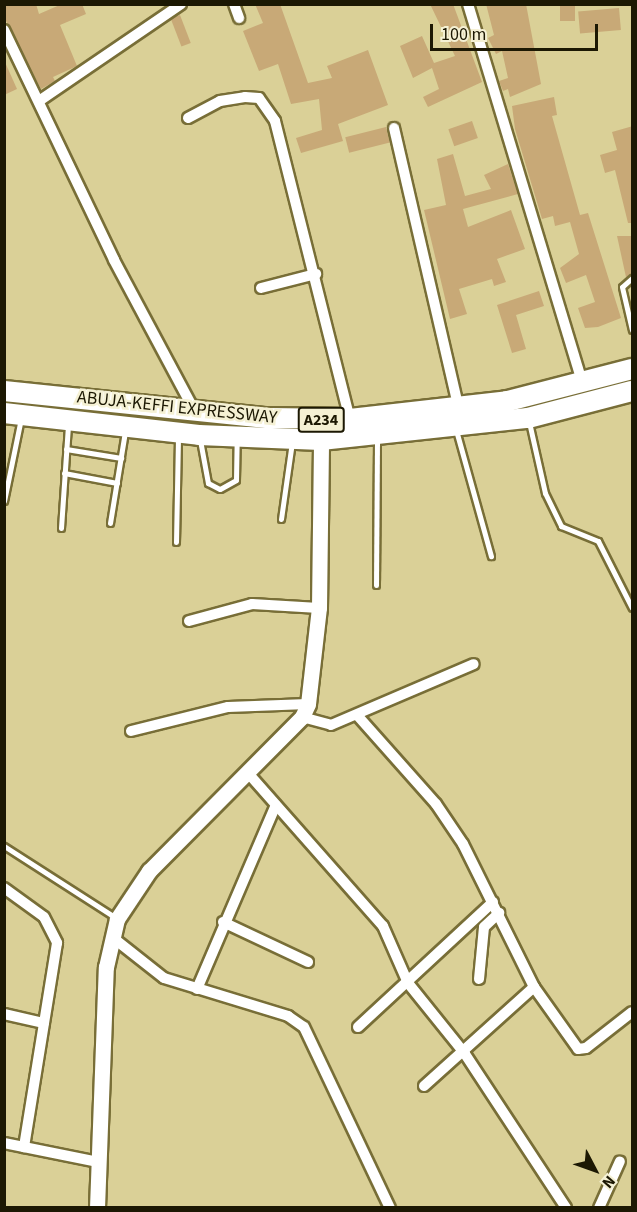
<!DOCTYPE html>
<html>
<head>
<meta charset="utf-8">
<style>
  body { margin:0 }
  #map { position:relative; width:637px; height:1212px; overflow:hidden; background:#dad097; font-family:"Source Sans 3",sans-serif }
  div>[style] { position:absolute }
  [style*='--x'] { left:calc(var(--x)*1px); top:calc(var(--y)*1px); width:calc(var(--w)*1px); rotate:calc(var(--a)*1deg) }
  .building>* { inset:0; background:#c8a977; transform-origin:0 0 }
  .roads { filter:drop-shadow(2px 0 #786e37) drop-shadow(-2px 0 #786e37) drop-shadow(0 2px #786e37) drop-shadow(0 -2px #786e37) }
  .lane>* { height:5px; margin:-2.5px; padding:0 2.5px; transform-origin:2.5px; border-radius:2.5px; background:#fff }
  .street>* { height:10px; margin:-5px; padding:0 5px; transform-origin:5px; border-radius:5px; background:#fff }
  .secondary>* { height:15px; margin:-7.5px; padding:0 7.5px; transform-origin:7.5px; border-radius:7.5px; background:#fff }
  .highway>* { height:20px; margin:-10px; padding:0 10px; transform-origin:10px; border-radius:10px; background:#fff }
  span { translate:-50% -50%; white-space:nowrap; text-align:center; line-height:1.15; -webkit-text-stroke:5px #f5f1d4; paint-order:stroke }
  .shield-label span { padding:2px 4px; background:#f5f1d4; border:2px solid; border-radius:4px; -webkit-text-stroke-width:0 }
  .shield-label { font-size:16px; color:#1c1803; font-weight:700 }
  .street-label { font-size:18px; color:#1c1803 }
  .frame { position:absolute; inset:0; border:6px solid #1c1803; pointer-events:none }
  .north { position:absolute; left:565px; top:1140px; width:60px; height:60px; -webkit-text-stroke:4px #f5f1d4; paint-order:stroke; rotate:131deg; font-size:16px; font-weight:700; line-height:24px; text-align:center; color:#1c1803 }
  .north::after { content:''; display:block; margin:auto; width:21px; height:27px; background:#1c1803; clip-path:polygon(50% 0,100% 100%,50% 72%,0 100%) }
  .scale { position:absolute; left:430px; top:24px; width:168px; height:27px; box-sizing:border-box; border:3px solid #1c1803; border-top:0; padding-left:8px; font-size:18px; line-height:21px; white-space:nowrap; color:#1c1803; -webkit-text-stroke:4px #f5f1d4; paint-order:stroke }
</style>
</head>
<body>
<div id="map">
  <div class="building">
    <div style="clip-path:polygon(4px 4px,36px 4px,39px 14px,62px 4px,82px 4px,86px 14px,60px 25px,77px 66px,53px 77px,55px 81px,41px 89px,4px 17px)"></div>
    <div style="clip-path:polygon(255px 4px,280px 4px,308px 83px,332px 78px,327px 66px,368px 50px,388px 105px,338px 124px,343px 141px,301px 153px,296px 138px,322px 130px,319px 99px,291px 104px,278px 64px,259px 71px,243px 31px,263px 23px)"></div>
    <div style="clip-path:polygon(430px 4px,453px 4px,482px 82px,428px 107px,423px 97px,439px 89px,432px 68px,413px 78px,400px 46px,422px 36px,434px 63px,455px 56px)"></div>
    <div style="clip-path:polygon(486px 4px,526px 4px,541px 84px,510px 97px,508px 89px,503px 91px,499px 81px,508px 78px,502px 51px,496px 54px,488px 38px,494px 35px)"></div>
    <div style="left:560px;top:4px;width:15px;height:17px"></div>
    <div style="left:619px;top:8px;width:22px;height:41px;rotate:85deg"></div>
    <div style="left:180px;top:15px;width:30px;height:10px;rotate:69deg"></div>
    <div style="clip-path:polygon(4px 60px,17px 89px,4px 95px)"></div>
    <div style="clip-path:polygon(554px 97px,557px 115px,552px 116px,580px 215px,588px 213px,621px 318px,598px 327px,585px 328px,578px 308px,595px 302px,586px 275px,566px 283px,560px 268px,579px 254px,570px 222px,555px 226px,553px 216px,542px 219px,515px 129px,512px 106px)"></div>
    <div style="left:472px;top:121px;width:18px;height:25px;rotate:71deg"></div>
    <div style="clip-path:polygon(633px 126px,633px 223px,628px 223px,615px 170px,605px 173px,600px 155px,617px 150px,612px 132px)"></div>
    <div style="left:386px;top:127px;width:16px;height:42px;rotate:76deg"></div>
    <div style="clip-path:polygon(453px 154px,465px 196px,491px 189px,484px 175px,508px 164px,518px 194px,463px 209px,468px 227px,511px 210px,525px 249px,497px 259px,506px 282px,494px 286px,492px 279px,459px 289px,467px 314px,450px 319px,424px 210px,446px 205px,437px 159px)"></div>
    <div style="clip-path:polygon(617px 236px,633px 236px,633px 273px,626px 277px)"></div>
    <div style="clip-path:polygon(539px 291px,544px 306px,516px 315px,526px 349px,512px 353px,497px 305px)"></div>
  </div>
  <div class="roads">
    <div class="lane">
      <div style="--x:632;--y:278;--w:13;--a:138"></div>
      <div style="--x:622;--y:287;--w:44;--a:76.9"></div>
      <div style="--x:529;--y:422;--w:73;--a:77.3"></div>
      <div style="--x:545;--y:493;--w:37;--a:64"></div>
      <div style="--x:561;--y:526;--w:40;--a:22"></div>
      <div style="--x:598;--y:541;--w:75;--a:63.1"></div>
      <div style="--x:456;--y:430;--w:131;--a:74.5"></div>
      <div style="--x:200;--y:440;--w:44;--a:79.5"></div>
      <div style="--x:208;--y:483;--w:13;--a:27"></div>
      <div style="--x:220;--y:489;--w:18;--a:-29"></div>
      <div style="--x:236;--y:480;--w:39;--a:-89"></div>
      <div style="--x:66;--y:449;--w:56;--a:9.3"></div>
      <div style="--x:64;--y:473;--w:54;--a:10.7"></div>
      <div style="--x:4;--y:501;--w:85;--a:-78.4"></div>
      <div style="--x:281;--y:519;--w:78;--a:-81.9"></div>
      <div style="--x:110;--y:523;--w:93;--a:-80.7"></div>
      <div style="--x:61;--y:528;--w:103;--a:-86.1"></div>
      <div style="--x:176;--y:542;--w:105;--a:-88.9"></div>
      <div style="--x:376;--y:585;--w:147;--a:-89.6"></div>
      <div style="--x:4;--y:846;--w:133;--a:32.7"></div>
    </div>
    <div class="street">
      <div style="--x:234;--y:4;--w:15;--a:70"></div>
      <div style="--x:468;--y:4;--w:397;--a:73.2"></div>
      <div style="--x:4;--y:30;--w:255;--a:64.4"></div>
      <div style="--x:114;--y:260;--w:170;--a:61.9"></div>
      <div style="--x:39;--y:101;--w:172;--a:-34.3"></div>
      <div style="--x:188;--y:118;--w:36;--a:-28"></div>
      <div style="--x:220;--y:101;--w:25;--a:-9"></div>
      <div style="--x:245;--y:97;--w:14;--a:4"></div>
      <div style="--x:259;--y:98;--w:28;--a:55"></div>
      <div style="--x:275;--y:121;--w:307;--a:75.9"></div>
      <div style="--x:394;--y:128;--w:288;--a:77"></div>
      <div style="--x:261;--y:288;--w:57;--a:-14.3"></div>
      <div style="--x:189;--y:621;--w:65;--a:-15.1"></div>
      <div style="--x:252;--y:604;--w:67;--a:3.4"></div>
      <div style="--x:357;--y:715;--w:119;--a:48.4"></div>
      <div style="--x:436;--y:804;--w:48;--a:56"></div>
      <div style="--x:463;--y:844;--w:160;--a:63.6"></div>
      <div style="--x:534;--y:987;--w:76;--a:54.6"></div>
      <div style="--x:578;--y:1049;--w:8;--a:-7"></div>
      <div style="--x:586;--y:1048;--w:58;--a:-38"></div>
      <div style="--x:302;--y:717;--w:30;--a:15"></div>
      <div style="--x:331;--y:725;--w:155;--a:-23.1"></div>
      <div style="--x:131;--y:731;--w:100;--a:-13.9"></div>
      <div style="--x:228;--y:707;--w:80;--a:-2.1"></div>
      <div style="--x:248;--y:773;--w:204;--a:48.6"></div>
      <div style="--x:383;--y:926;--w:62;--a:66.3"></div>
      <div style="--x:408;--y:983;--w:91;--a:51.2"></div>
      <div style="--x:465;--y:1054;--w:184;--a:56.7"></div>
      <div style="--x:4;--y:888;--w:49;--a:35.9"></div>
      <div style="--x:44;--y:917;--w:29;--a:63"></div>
      <div style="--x:57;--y:943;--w:207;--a:99.2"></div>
      <div style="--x:223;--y:922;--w:94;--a:25.2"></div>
      <div style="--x:112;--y:937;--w:66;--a:38.3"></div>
      <div style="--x:164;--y:978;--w:130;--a:17"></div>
      <div style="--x:288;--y:1016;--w:19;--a:35"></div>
      <div style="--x:304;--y:1027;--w:200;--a:64.6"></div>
      <div style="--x:479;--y:979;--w:52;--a:-84.5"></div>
      <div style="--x:484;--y:927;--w:21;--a:-43"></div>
      <div style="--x:197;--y:989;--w:200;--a:-66.8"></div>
      <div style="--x:4;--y:1014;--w:41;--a:12.7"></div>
      <div style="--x:358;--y:1027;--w:184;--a:-42.8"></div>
      <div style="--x:424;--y:1086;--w:148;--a:-42"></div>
      <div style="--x:4;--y:1143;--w:96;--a:11.4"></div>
      <div style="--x:599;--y:1208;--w:51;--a:-65.9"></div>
    </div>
    <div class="secondary">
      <div style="--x:97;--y:1208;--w:241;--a:-87.9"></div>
      <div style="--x:106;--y:967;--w:49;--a:-77.1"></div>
      <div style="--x:117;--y:919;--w:58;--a:-56.3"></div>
      <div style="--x:149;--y:871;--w:217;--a:-45.2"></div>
      <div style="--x:302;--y:717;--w:14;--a:-65"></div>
      <div style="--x:308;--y:704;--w:97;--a:-83.5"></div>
      <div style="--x:319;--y:608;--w:168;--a:-89.3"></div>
    </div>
    <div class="highway">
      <div style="--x:4;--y:391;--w:264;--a:5.9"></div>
      <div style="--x:267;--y:418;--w:83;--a:0.7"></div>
      <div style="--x:350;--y:419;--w:159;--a:-6.5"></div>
      <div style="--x:508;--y:401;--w:128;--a:-14.5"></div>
      <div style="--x:4;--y:413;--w:196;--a:6.4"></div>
      <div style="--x:199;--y:435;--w:122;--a:2.3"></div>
      <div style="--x:321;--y:440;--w:208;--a:-6.1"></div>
      <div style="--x:528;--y:418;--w:107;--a:-14.6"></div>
    </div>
  </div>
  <div class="shield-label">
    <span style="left:321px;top:420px">A234</span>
  </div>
  <div class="street-label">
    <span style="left:177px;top:408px;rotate:6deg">ABUJA-KEFFI EXPRESSWAY</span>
  </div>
  <div class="frame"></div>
  <div class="north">N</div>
  <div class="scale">100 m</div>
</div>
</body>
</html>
